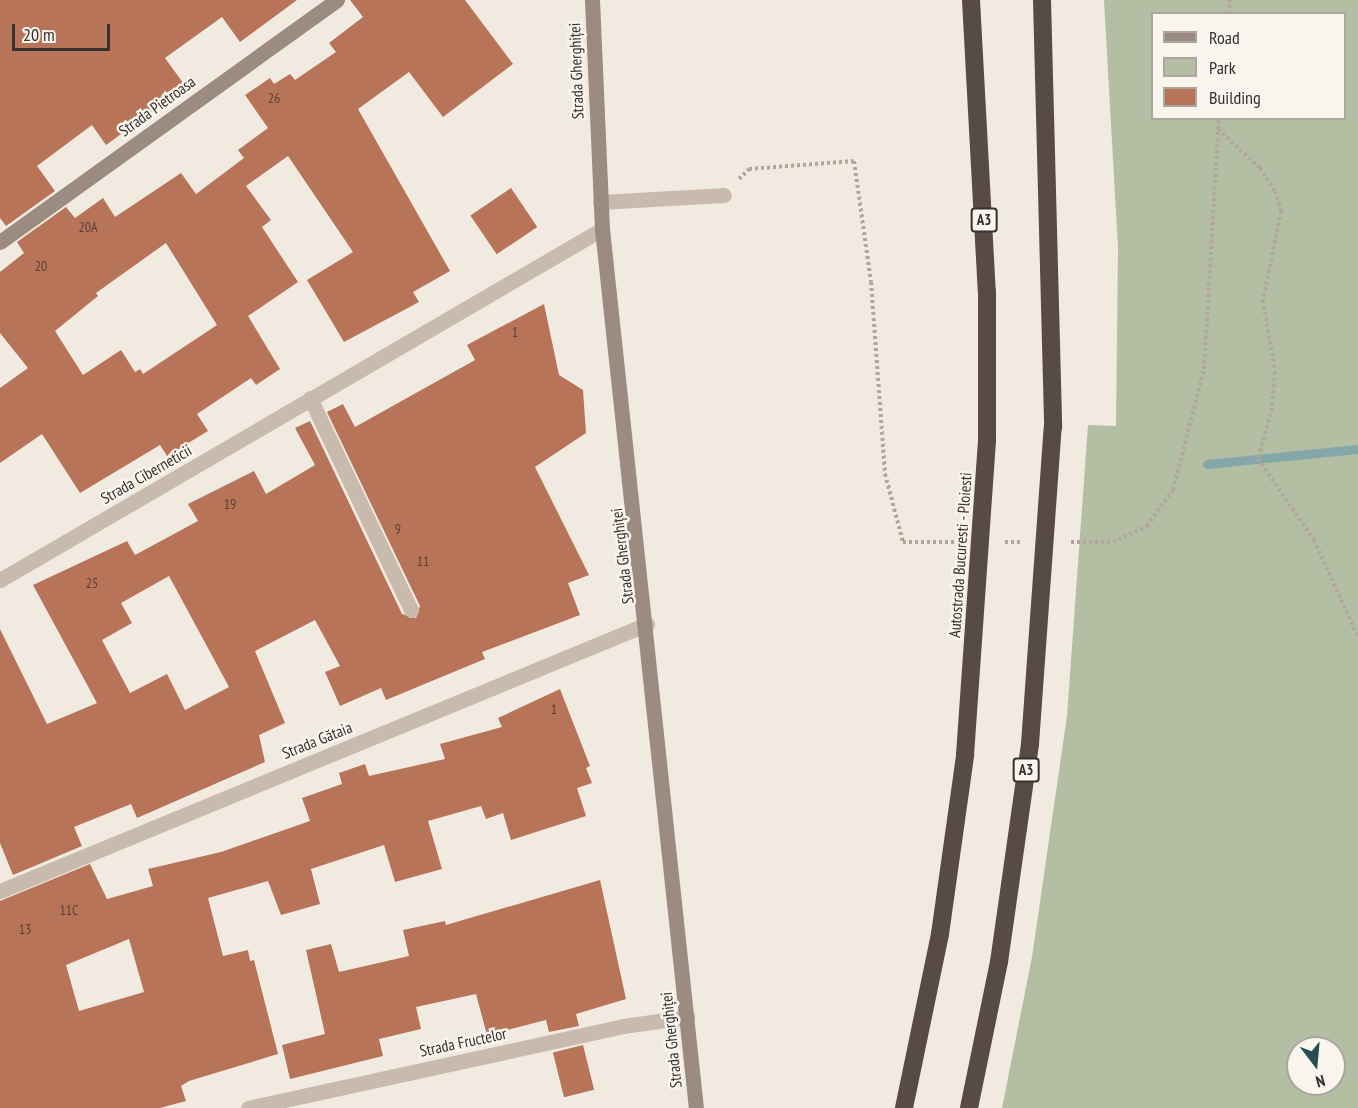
<!DOCTYPE html>
<html>
<head>
<meta charset="utf-8">
<style>
  body { margin:0 }
  #map { position:relative; width:1358px; height:1108px; overflow:hidden; background:#f1eae1; font-family:"PT Sans Narrow",sans-serif }
  div>[style] { position:absolute }
  [style*='--x'] { left:calc(var(--x)*1px); top:calc(var(--y)*1px); width:calc(var(--w)*1px); rotate:calc(var(--a)*1deg) }
  .green>* { inset:0; background:#b4bea3 }
  .stream>* { height:9px; margin:-4.5px; padding:0 4.5px; transform-origin:4.5px; border-radius:4.5px; background:#84a7aa }
  .building>* { inset:0; background:#b87459; transform-origin:0 0 }
  .path>* { height:4px; margin-top:-2px; transform-origin:0; background:repeating-linear-gradient(90deg,#b3a599 0 3px,transparent 0 6px) }
  .lane>* { height:15px; margin:-7.5px; padding:0 7.5px; transform-origin:7.5px; border-radius:7.5px; background:#c8bbae }
  .street>* { height:15px; margin:-7.5px; padding:0 7.5px; transform-origin:7.5px; border-radius:7.5px; background:#c8bbae }
  .secondary>* { height:15px; margin:-7.5px; padding:0 7.5px; transform-origin:7.5px; border-radius:7.5px; background:#9b8b80 }
  .highway>* { height:18px; margin:-9px; padding:0 9px; transform-origin:9px; border-radius:9px; background:#574b44 }
  .highway-bridge>* { height:18px; margin:-9px; padding:0 9px; transform-origin:9px; border-radius:9px; background:#574b44 }
  span { translate:-50% -50%; white-space:nowrap; text-align:center; line-height:1.15; -webkit-text-stroke:5px #f9f4ee; paint-order:stroke }
  .number-label { font-size:14px; color:#574137 }
  .number-label span { -webkit-text-stroke-width:0 }
  .shield-label span { padding:2px 4px; background:#f9f4ee; border:2px solid; border-radius:4px; -webkit-text-stroke-width:0 }
  .shield-label { font-size:15px; color:#37302c; font-weight:700 }
  .street-label { font-size:16px; color:#37302c }
  .legend { position:absolute; left:1151px; top:12px; width:195px; height:108px; box-sizing:border-box; background:#f9f4ee; border:2px solid #aba6a0; margin:0; padding:8px 10px; list-style:none; font-size:18px; color:#37302c }
  .legend li { display:flex; align-items:center; gap:12px; height:30px }
  .legend b { width:30px; border:2px solid #aba6a0 }
  .north { position:absolute; left:1286px; top:1036px; width:60px; height:60px; box-sizing:border-box; background:#f9f4ee; border:2px solid #aba6a0; border-radius:50%; rotate:164deg; font-size:16px; font-weight:700; line-height:24px; text-align:center; color:#37302c }
  .north::after { content:''; display:block; margin:auto; width:21px; height:27px; background:#264f54; clip-path:polygon(50% 0,100% 100%,50% 72%,0 100%) }
  .scale { position:absolute; left:12px; top:24px; width:98px; height:27px; box-sizing:border-box; border:3px solid #37302c; border-top:0; padding-left:8px; font-size:18px; line-height:21px; white-space:nowrap; color:#37302c; -webkit-text-stroke:4px #f9f4ee; paint-order:stroke }
</style>
</head>
<body>
<div id="map">
  <div class="green">
    <div style="clip-path:polygon(evenodd,1104px 0,1358px 0,1358px 1108px,1002px 1108px,1032px 957px,1067px 716px,1088px 425px,1116px 426px,1118px 248px,1104px 0,1152px 14px,1344px 14px,1344px 118px,1152px 118px,1152px 14px,1104px 0,1298px 1048px,1334px 1048px,1334px 1084px,1298px 1084px,1298px 1048px)"></div>
  </div>
  <div class="stream">
    <div style="--x:1207;--y:464;--w:152;--a:-5.7"></div>
  </div>
  <div class="building">
    <div style="clip-path:polygon(0 0,297px 0,240px 42px,222px 17px,165px 58px,186px 87px,106px 145px,92px 125px,37px 166px,55px 191px,6px 226px,0 218px)"></div>
    <div style="clip-path:polygon(evenodd,350px 0,465px 0,513px 64px,443px 117px,409px 72px,358px 109px,450px 271px,413px 292px,419px 302px,344px 342px,307px 280px,353px 252px,288px 156px,246px 186px,271px 220px,262px 227px,298px 282px,248px 316px,280px 369px,256px 385px,251px 378px,197px 414px,208px 431px,167px 456px,160px 445px,80px 493px,42px 434px,0 463px,0 388px,28px 368px,0 333px,0 272px,24px 253px,17px 242px,66px 207px,75px 218px,103px 198px,115px 217px,181px 173px,196px 194px,244px 158px,238px 150px,268px 128px,245px 95px,270px 78px,274px 84px,290px 74px,295px 80px,336px 52px,329px 43px,363px 17px,350px 0,166px 243px,217px 325px,143px 374px,140px 369px,135px 372px,121px 350px,83px 375px,55px 331px,98px 296px,96px 293px,166px 243px)"></div>
    <div style="left:511px;top:188px;width:47px;height:49px;rotate:56deg"></div>
    <div style="clip-path:polygon(evenodd,544px 304px,559px 375px,583px 390px,586px 433px,535px 467px,589px 575px,568px 583px,580px 615px,482px 652px,485px 659px,386px 700px,381px 688px,340px 706px,325px 672px,340px 666px,315px 620px,255px 651px,285px 723px,259px 735px,265px 762px,137px 818px,131px 804px,74px 827px,82px 846px,13px 875px,0 843px,0 629px,47px 724px,97px 703px,33px 585px,127px 541px,135px 555px,198px 521px,188px 504px,254px 471px,266px 494px,315px 465px,295px 428px,310px 421px,402px 614px,416px 618px,420px 606px,327px 412px,343px 404px,355px 427px,475px 360px,467px 345px,544px 304px,169px 576px,229px 687px,185px 710px,167px 674px,130px 693px,102px 640px,132px 623px,121px 603px,169px 576px)"></div>
    <div style="clip-path:polygon(evenodd,560px 689px,590px 766px,586px 768px,592px 783px,577px 788px,586px 816px,511px 840px,503px 813px,486px 819px,481px 806px,428px 821px,442px 869px,395px 882px,384px 845px,311px 869px,320px 904px,281px 915px,268px 881px,208px 898px,223px 956px,248px 950px,250px 961px,254px 960px,278px 1054px,189px 1081px,181px 1086px,186px 1101px,160px 1108px,0 1108px,0 901px,90px 864px,107px 899px,153px 886px,148px 869px,221px 852px,310px 821px,302px 798px,342px 784px,339px 773px,365px 764px,369px 776px,445px 759px,440px 744px,502px 727px,498px 718px,560px 689px,129px 939px,144px 992px,79px 1011px,66px 965px,129px 939px)"></div>
    <div style="clip-path:polygon(600px 880px,626px 999px,576px 1014px,579px 1026px,549px 1032px,546px 1020px,487px 1035px,476px 994px,416px 1007px,421px 1029px,379px 1039px,383px 1056px,290px 1079px,282px 1045px,325px 1034px,306px 950px,331px 944px,339px 972px,409px 956px,403px 930px,445px 921px,446px 925px)"></div>
    <div style="left:583px;top:1045px;width:46px;height:31px;rotate:76deg"></div>
  </div>
  <div class="path">
    <div style="--x:1229;--y:14;--w:14;--a:-86"></div>
    <div style="--x:1218;--y:129;--w:57;--a:42.9"></div>
    <div style="--x:1260;--y:168;--w:27;--a:57"></div>
    <div style="--x:1275;--y:191;--w:21;--a:73"></div>
    <div style="--x:1281;--y:211;--w:91;--a:101.4"></div>
    <div style="--x:1263;--y:300;--w:73;--a:80.5"></div>
    <div style="--x:1275;--y:372;--w:36;--a:95"></div>
    <div style="--x:1272;--y:408;--w:53;--a:105.4"></div>
    <div style="--x:1258;--y:459;--w:98;--a:55.3"></div>
    <div style="--x:1314;--y:540;--w:107;--a:65.6"></div>
    <div style="--x:739;--y:179;--w:14;--a:-45"></div>
    <div style="--x:749;--y:169;--w:105;--a:-4.4"></div>
    <div style="--x:854;--y:161;--w:122;--a:82"></div>
    <div style="--x:871;--y:282;--w:193;--a:85.8"></div>
    <div style="--x:885;--y:474;--w:70;--a:75.2"></div>
    <div style="--x:903;--y:542;--w:52;--a:0"></div>
    <div style="--x:1005;--y:542;--w:16;--a:0"></div>
    <div style="--x:1071;--y:542;--w:42;--a:0"></div>
    <div style="--x:1113;--y:542;--w:38;--a:-25"></div>
    <div style="--x:1147;--y:526;--w:44;--a:-54.2"></div>
    <div style="--x:1173;--y:490;--w:125;--a:-75.6"></div>
    <div style="--x:1204;--y:369;--w:251;--a:-86.6"></div>
  </div>
  <div class="lane">
    <div style="--x:600;--y:202;--w:124;--a:-3.2"></div>
  </div>
  <div class="street">
    <div style="--x:310;--y:398;--w:235;--a:64.5"></div>
    <div style="--x:0;--y:580;--w:697;--a:-30.24"></div>
    <div style="--x:0;--y:891;--w:700;--a:-22.42"></div>
    <div style="--x:248;--y:1108;--w:384;--a:-12.3"></div>
    <div style="--x:623;--y:1026;--w:65;--a:-8"></div>
  </div>
  <div class="secondary">
    <div style="--x:592;--y:0;--w:229;--a:87.5"></div>
    <div style="--x:602;--y:229;--w:884;--a:83.9"></div>
    <div style="--x:0;--y:242;--w:415;--a:-35.7"></div>
  </div>
  <div class="highway">
    <div style="--x:971;--y:0;--w:292;--a:86.9"></div>
    <div style="--x:987;--y:292;--w:149;--a:90"></div>
    <div style="--x:1042;--y:0;--w:427;--a:88.5"></div>
  </div>
  <div class="highway-bridge">
    <div style="--x:904;--y:1108;--w:178;--a:-78.3"></div>
    <div style="--x:940;--y:934;--w:181;--a:-82"></div>
    <div style="--x:965;--y:755;--w:315;--a:-86"></div>
    <div style="--x:969;--y:1108;--w:149;--a:-78.4"></div>
    <div style="--x:999;--y:962;--w:220;--a:-81.9"></div>
    <div style="--x:1030;--y:744;--w:318;--a:-85.9"></div>
  </div>
  <div class="number-label">
    <span style="left:274px;top:98px">26</span>
    <span style="left:88px;top:227px">20A</span>
    <span style="left:41px;top:266px">20</span>
    <span style="left:515px;top:332px">1</span>
    <span style="left:230px;top:504px">19</span>
    <span style="left:398px;top:529px">9</span>
    <span style="left:423px;top:561px">11</span>
    <span style="left:92px;top:583px">25</span>
    <span style="left:554px;top:709px">1</span>
    <span style="left:69px;top:910px">11C</span>
    <span style="left:25px;top:929px">13</span>
  </div>
  <div class="shield-label">
    <span style="left:984px;top:220px">A3</span>
    <span style="left:1026px;top:770px">A3</span>
  </div>
  <div class="street-label">
    <span style="left:576px;top:71px;rotate:-92deg">Strada Gherghiței</span>
    <span style="left:157px;top:106px;rotate:-36deg">Strada Pietroasa</span>
    <span style="left:146px;top:474px;rotate:-30deg">Strada Ciberneticii</span>
    <span style="left:960px;top:555px;rotate:-86deg">Autostrada Bucuresti - Ploiesti</span>
    <span style="left:622px;top:556px;rotate:-97deg">Strada Gherghiței</span>
    <span style="left:317px;top:740px;rotate:-22deg">Strada Gătaia</span>
    <span style="left:671px;top:1040px;rotate:-96deg">Strada Gherghiței</span>
    <span style="left:463px;top:1042px;rotate:-12deg">Strada Fructelor</span>
  </div>
  <ul class="legend">
  <li><b style="height:8px;background:#9b8b80"></b>Road</li>
  <li><b style="height:16px;background:#b4bea3"></b>Park</li>
  <li><b style="height:16px;background:#b87459"></b>Building</li>
  </ul>
  <div class="north">N</div>
  <div class="scale">20 m</div>
</div>
</body>
</html>
